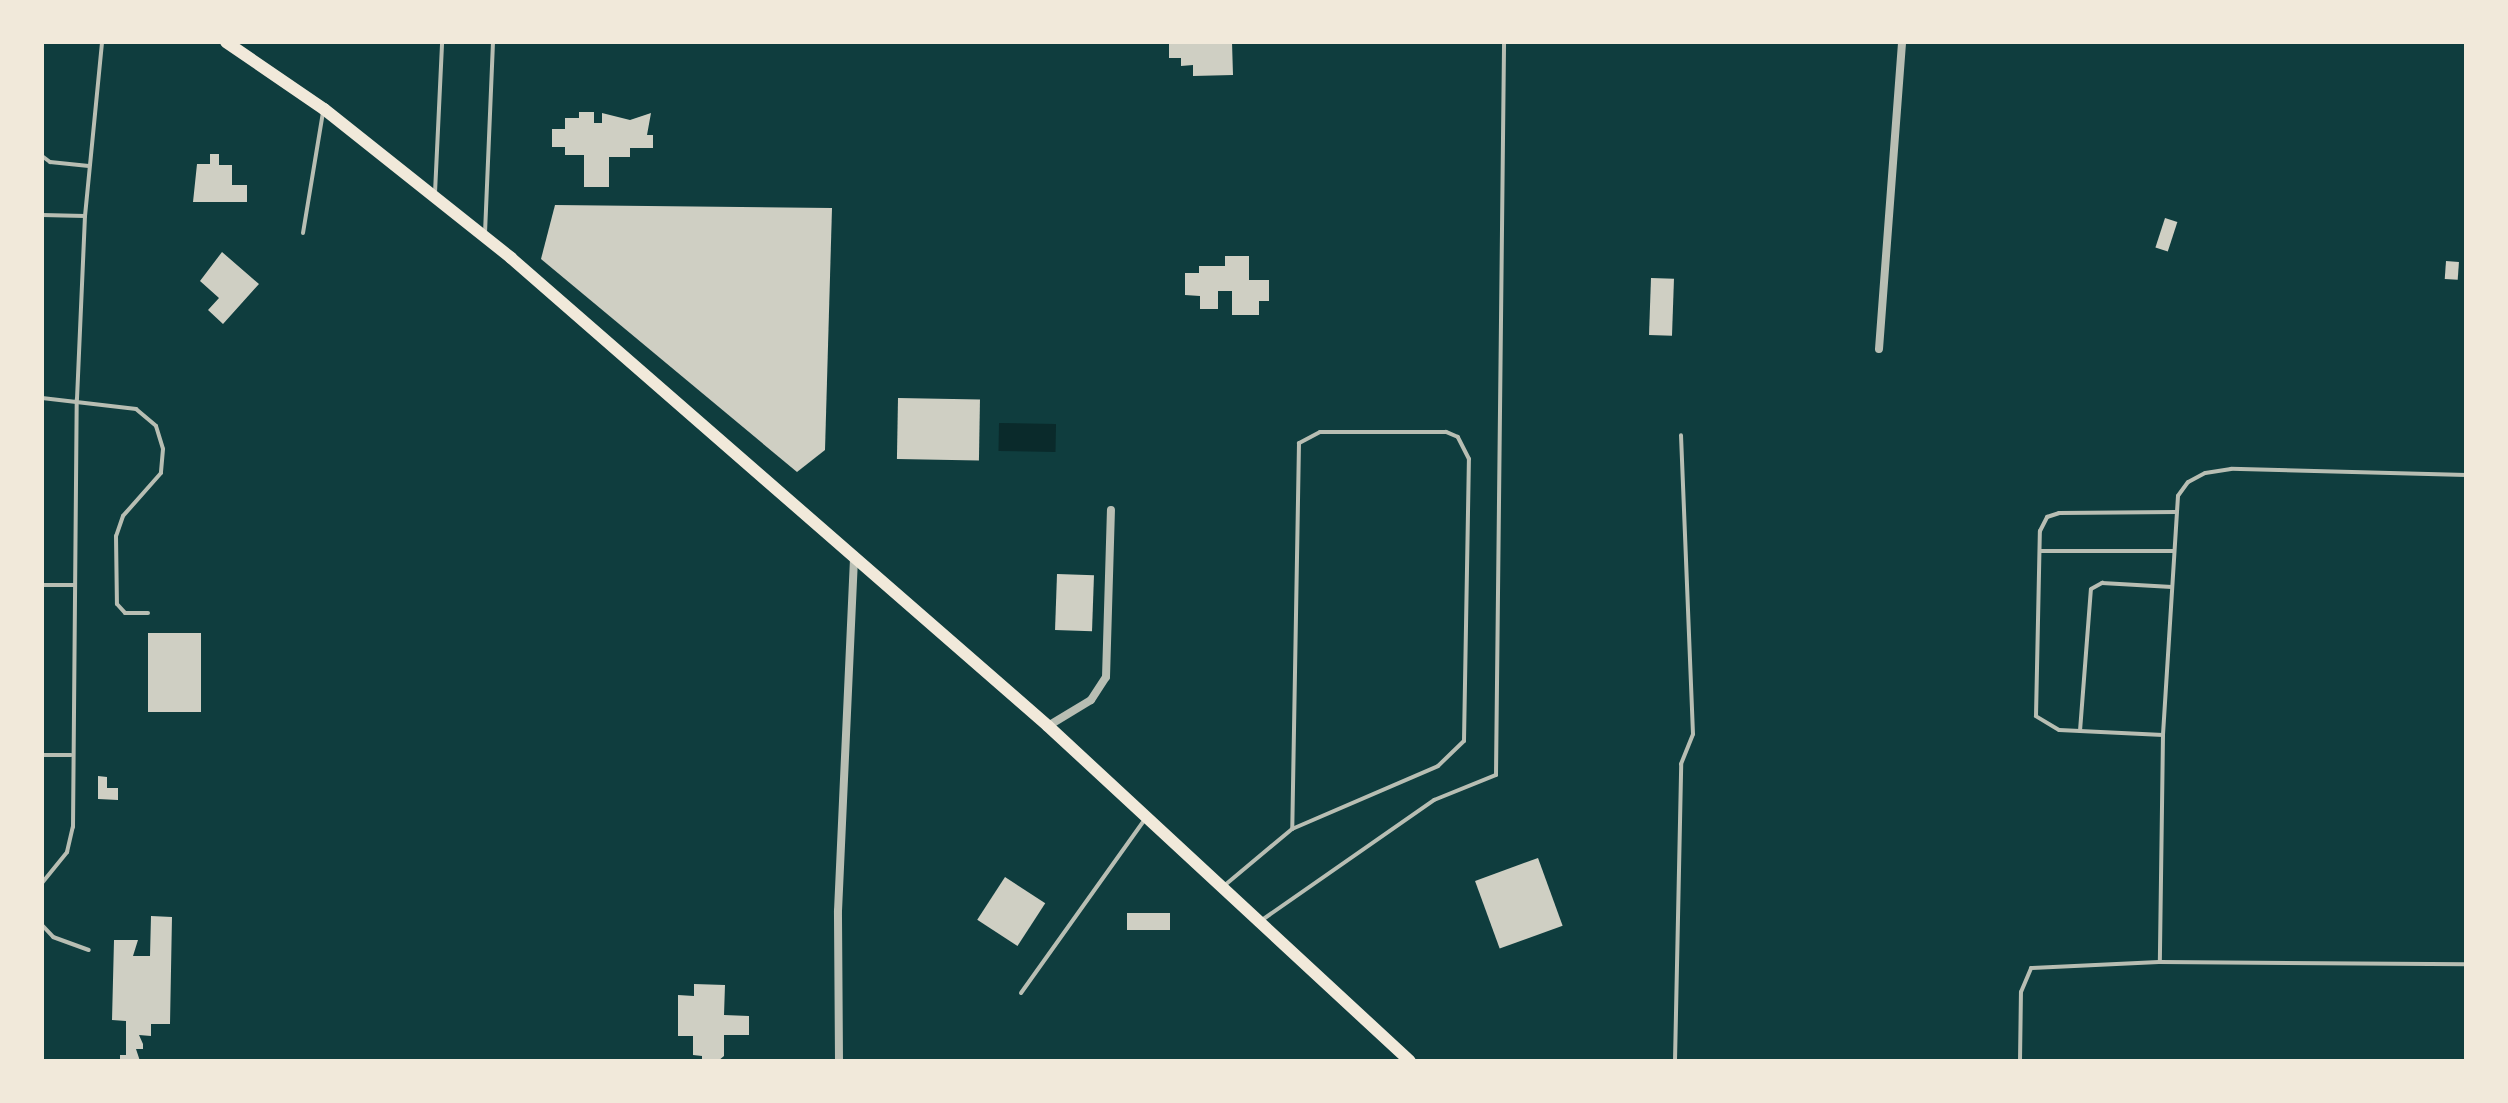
<!DOCTYPE html>
<html>
<head>
<meta charset="utf-8">
<style>
  body { margin:0 }
  #map { position:relative; width:2508px; height:1103px; overflow:hidden; background:#0f3d3e; font-family:"Crimson Pro",serif }
  div>[style] { position:absolute }
  [style*='--x'] { left:calc(var(--x)*1px); top:calc(var(--y)*1px); width:calc(var(--w)*1px); rotate:calc(var(--a)*1deg) }
  .water>* { inset:0; background:#0a2a2b; transform-origin:0 0 }
  .building>* { inset:0; background:#cfcfc3; transform-origin:0 0 }
  .service>* { height:4px; margin:-2px; padding:0 2px; transform-origin:2px; border-radius:2px; background:#b8beb3 }
  .minor>* { height:8px; margin:-4px; padding:0 4px; transform-origin:4px; border-radius:4px; background:#b8beb3 }
  .secondary>* { height:12px; margin:-6px; padding:0 6px; transform-origin:6px; border-radius:6px; background:#f1e9da }
  span { translate:-50% -50%; white-space:nowrap; text-align:center; line-height:1.15; -webkit-text-stroke:8px #f1e9da; paint-order:stroke }
  .frame { position:absolute; inset:0; border:44px solid #f1e9da; pointer-events:none }
</style>
</head>
<body>
<div id="map">
  <div class="water">
    <div style="left:999px;top:423px;width:57px;height:28px;rotate:1deg"></div>
  </div>
  <div class="building">
    <div style="clip-path:polygon(1169px 42px,1232px 42px,1233px 75px,1193px 76px,1193px 65px,1181px 66px,1181px 58px,1169px 58px)"></div>
    <div style="clip-path:polygon(579px 112px,594px 112px,594px 123px,602px 123px,602px 113px,630px 120px,651px 113px,647px 135px,653px 135px,653px 148px,630px 148px,630px 157px,609px 157px,609px 187px,584px 187px,584px 155px,565px 155px,565px 147px,552px 147px,552px 129px,565px 129px,565px 118px,579px 118px)"></div>
    <div style="clip-path:polygon(210px 154px,219px 154px,219px 165px,232px 165px,232px 185px,247px 185px,247px 202px,193px 202px,197px 164px,210px 164px)"></div>
    <div style="clip-path:polygon(555px 205px,832px 208px,825px 450px,797px 472px,541px 259px)"></div>
    <div style="left:2165px;top:218px;width:13px;height:31px;rotate:18deg"></div>
    <div style="clip-path:polygon(222px 252px,259px 284px,223px 324px,208px 310px,219px 298px,200px 281px)"></div>
    <div style="clip-path:polygon(1225px 256px,1249px 256px,1249px 280px,1269px 280px,1269px 301px,1259px 301px,1259px 315px,1232px 315px,1232px 291px,1218px 291px,1218px 309px,1200px 309px,1200px 296px,1185px 295px,1185px 273px,1199px 273px,1199px 266px,1225px 266px)"></div>
    <div style="left:2446px;top:261px;width:13px;height:18px;rotate:4deg"></div>
    <div style="left:1651px;top:278px;width:23px;height:57px;rotate:2deg"></div>
    <div style="left:898px;top:398px;width:82px;height:61px;rotate:1deg"></div>
    <div style="left:1057px;top:574px;width:37px;height:56px;rotate:2deg"></div>
    <div style="left:148px;top:633px;width:53px;height:79px"></div>
    <div style="clip-path:polygon(98px 776px,107px 777px,107px 788px,118px 788px,118px 800px,98px 799px)"></div>
    <div style="left:1538px;top:858px;width:72px;height:67px;rotate:70deg"></div>
    <div style="left:1005px;top:877px;width:48px;height:51px;rotate:33deg"></div>
    <div style="left:1170px;top:913px;width:17px;height:43px;rotate:90deg"></div>
    <div style="clip-path:polygon(151px 916px,172px 917px,170px 1024px,151px 1024px,151px 1036px,139px 1035px,143px 1044px,143px 1049px,136px 1049px,140px 1061px,120px 1061px,120px 1055px,126px 1055px,126px 1021px,112px 1020px,114px 940px,138px 940px,133px 956px,150px 956px)"></div>
    <div style="clip-path:polygon(694px 984px,725px 985px,724px 1015px,749px 1016px,749px 1035px,724px 1035px,724px 1056px,718px 1061px,702px 1061px,702px 1056px,693px 1055px,693px 1036px,678px 1036px,678px 995px,694px 996px)"></div>
  </div>
  <div class="service">
    <div style="--x:42;--y:156;--w:10;--a:37"></div>
    <div style="--x:50;--y:162;--w:39;--a:6"></div>
    <div style="--x:435;--y:193;--w:151;--a:-87.3"></div>
    <div style="--x:42;--y:215;--w:43;--a:1.3"></div>
    <div style="--x:303;--y:233;--w:123;--a:-80.6"></div>
    <div style="--x:485;--y:233;--w:191;--a:-87.6"></div>
    <div style="--x:42;--y:398;--w:95;--a:6.7"></div>
    <div style="--x:136;--y:409;--w:26;--a:40"></div>
    <div style="--x:156;--y:426;--w:24;--a:73"></div>
    <div style="--x:163;--y:449;--w:24;--a:95"></div>
    <div style="--x:161;--y:473;--w:57;--a:131.5"></div>
    <div style="--x:123;--y:516;--w:21;--a:109"></div>
    <div style="--x:116;--y:536;--w:68;--a:89.2"></div>
    <div style="--x:117;--y:604;--w:12;--a:48"></div>
    <div style="--x:125;--y:613;--w:23;--a:0"></div>
    <div style="--x:2466;--y:475;--w:235;--a:-178.5"></div>
    <div style="--x:2231;--y:469;--w:26;--a:171"></div>
    <div style="--x:2205;--y:473;--w:19;--a:152"></div>
    <div style="--x:2188;--y:482;--w:17;--a:126"></div>
    <div style="--x:2178;--y:496;--w:239;--a:93.6"></div>
    <div style="--x:2163;--y:735;--w:227;--a:90.8"></div>
    <div style="--x:2160;--y:962;--w:306;--a:0.4"></div>
    <div style="--x:2040;--y:551;--w:133;--a:0"></div>
    <div style="--x:42;--y:585;--w:33;--a:0"></div>
    <div style="--x:2080;--y:731;--w:142;--a:-85.6"></div>
    <div style="--x:2091;--y:589;--w:13;--a:-29"></div>
    <div style="--x:2102;--y:583;--w:70;--a:3.3"></div>
    <div style="--x:2163;--y:735;--w:104;--a:-177.2"></div>
    <div style="--x:2059;--y:730;--w:27;--a:-149"></div>
    <div style="--x:2036;--y:716;--w:185;--a:-88.8"></div>
    <div style="--x:2040;--y:531;--w:16;--a:-63"></div>
    <div style="--x:2047;--y:517;--w:13;--a:-18"></div>
    <div style="--x:2059;--y:513;--w:117;--a:-0.5"></div>
    <div style="--x:42;--y:755;--w:29;--a:0"></div>
    <div style="--x:42;--y:883;--w:40;--a:-51"></div>
    <div style="--x:67;--y:852;--w:26;--a:-77"></div>
    <div style="--x:73;--y:827;--w:428;--a:-89.5"></div>
    <div style="--x:77;--y:399;--w:183;--a:-87.5"></div>
    <div style="--x:85;--y:216;--w:175;--a:-84.4"></div>
    <div style="--x:1225;--y:885;--w:87;--a:-39.9"></div>
    <div style="--x:1292;--y:829;--w:159;--a:-23.3"></div>
    <div style="--x:1438;--y:766;--w:36;--a:-44"></div>
    <div style="--x:1464;--y:741;--w:282;--a:-89"></div>
    <div style="--x:1469;--y:459;--w:25;--a:-117"></div>
    <div style="--x:1458;--y:437;--w:13;--a:-157"></div>
    <div style="--x:1446;--y:432;--w:126;--a:180"></div>
    <div style="--x:1320;--y:432;--w:24;--a:152"></div>
    <div style="--x:1299;--y:443;--w:386;--a:91"></div>
    <div style="--x:1262;--y:920;--w:210;--a:-34.9"></div>
    <div style="--x:1434;--y:800;--w:67;--a:-22"></div>
    <div style="--x:1496;--y:775;--w:733;--a:-89.37"></div>
    <div style="--x:42;--y:925;--w:16;--a:47"></div>
    <div style="--x:53;--y:937;--w:38;--a:20"></div>
    <div style="--x:1021;--y:993;--w:214;--a:-54.5"></div>
    <div style="--x:1675;--y:1061;--w:297;--a:-88.8"></div>
    <div style="--x:1681;--y:764;--w:32;--a:-68"></div>
    <div style="--x:1693;--y:734;--w:299;--a:-92.3"></div>
    <div style="--x:2020;--y:1061;--w:69;--a:-89.2"></div>
    <div style="--x:2021;--y:992;--w:26;--a:-67"></div>
    <div style="--x:2031;--y:968;--w:128;--a:-2.7"></div>
  </div>
  <div class="minor">
    <div style="--x:1879;--y:349;--w:308;--a:-85.7"></div>
    <div style="--x:1048;--y:726;--w:50;--a:-31.2"></div>
    <div style="--x:1091;--y:700;--w:27;--a:-57"></div>
    <div style="--x:1106;--y:677;--w:167;--a:-88.3"></div>
    <div style="--x:839;--y:1061;--w:150;--a:-90.4"></div>
    <div style="--x:838;--y:911;--w:356;--a:-87.4"></div>
  </div>
  <div class="secondary">
    <div style="--x:226;--y:42;--w:119;--a:34.4"></div>
    <div style="--x:324;--y:109;--w:239;--a:38.5"></div>
    <div style="--x:511;--y:258;--w:712;--a:41.07"></div>
    <div style="--x:1048;--y:726;--w:493;--a:42.8"></div>
  </div>
  <div class="frame"></div>
</div>
</body>
</html>
